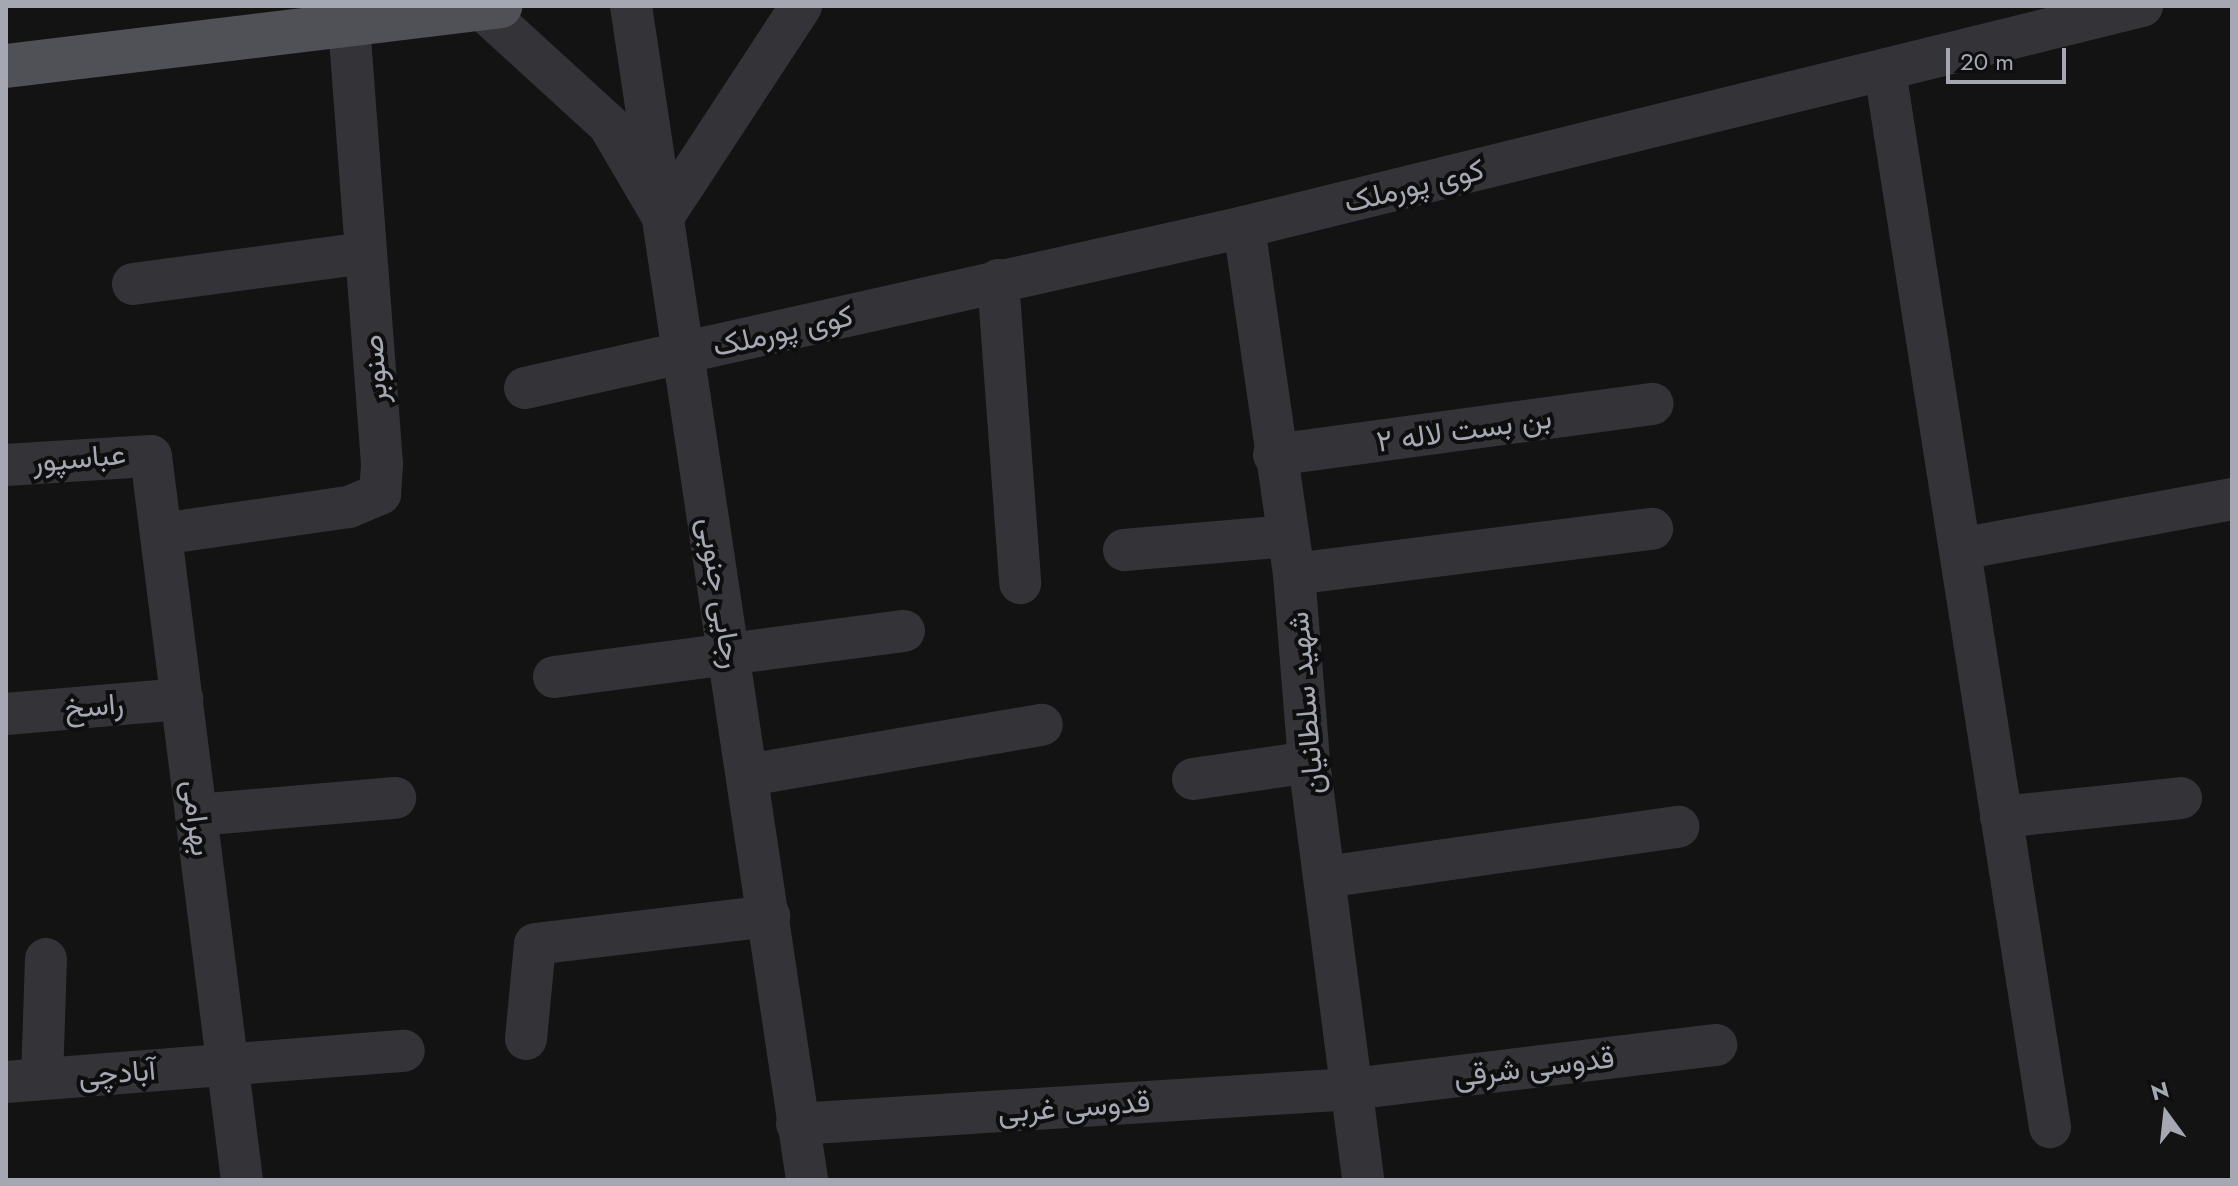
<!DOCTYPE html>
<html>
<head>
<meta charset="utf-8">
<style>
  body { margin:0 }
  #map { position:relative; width:2238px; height:1186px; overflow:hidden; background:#131314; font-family:Jost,Vazirmatn,sans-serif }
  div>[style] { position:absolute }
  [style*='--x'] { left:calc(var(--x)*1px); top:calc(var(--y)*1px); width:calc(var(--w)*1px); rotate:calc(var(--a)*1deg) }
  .minor>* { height:42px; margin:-21px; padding:0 21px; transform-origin:21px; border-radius:21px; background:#343438 }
  .major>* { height:44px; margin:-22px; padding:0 22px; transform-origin:22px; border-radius:22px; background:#505157 }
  span { translate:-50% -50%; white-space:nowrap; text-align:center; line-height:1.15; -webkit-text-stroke:8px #0e0e0f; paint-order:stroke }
  .street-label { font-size:30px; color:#a5a8b3 }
  .frame { position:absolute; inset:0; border:8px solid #a5a8b3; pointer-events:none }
  .north { position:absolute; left:2126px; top:1074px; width:80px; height:80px; -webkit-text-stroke:6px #0e0e0f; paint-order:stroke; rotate:345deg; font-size:22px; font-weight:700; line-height:32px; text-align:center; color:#a5a8b3 }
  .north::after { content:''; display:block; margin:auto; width:28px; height:36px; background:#a5a8b3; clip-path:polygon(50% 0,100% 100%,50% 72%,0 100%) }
  .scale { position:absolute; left:1946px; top:48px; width:120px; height:36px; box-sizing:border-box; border:4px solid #a5a8b3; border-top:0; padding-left:10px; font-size:24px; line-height:28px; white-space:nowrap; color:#a5a8b3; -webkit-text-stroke:6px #0e0e0f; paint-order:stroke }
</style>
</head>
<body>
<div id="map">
  <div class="minor">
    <div style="--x:631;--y:6;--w:1187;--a:81.47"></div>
    <div style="--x:481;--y:8;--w:173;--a:42.4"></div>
    <div style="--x:609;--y:125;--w:107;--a:59.6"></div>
    <div style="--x:663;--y:217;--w:252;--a:-56.8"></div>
    <div style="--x:1885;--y:71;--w:1069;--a:81.12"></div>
    <div style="--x:1244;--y:227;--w:351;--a:81.8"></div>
    <div style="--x:1294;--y:574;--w:189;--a:85.4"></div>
    <div style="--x:1309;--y:762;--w:421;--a:82.6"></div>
    <div style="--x:998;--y:280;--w:304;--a:85.8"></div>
    <div style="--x:133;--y:284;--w:235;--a:-7.6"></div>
    <div style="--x:525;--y:388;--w:737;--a:-12.62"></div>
    <div style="--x:1244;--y:227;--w:925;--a:-13.83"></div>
    <div style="--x:1274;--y:455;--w:382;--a:-7.7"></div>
    <div style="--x:6;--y:465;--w:145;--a:-3.6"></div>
    <div style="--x:151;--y:456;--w:730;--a:82.84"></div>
    <div style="--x:161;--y:534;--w:190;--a:-8.2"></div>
    <div style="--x:349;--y:507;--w:34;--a:-23"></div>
    <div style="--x:380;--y:494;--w:30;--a:-86"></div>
    <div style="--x:382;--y:464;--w:443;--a:-94.3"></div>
    <div style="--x:1960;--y:549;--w:277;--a:-10.4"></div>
    <div style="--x:1124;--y:550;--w:165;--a:-4.9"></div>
    <div style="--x:1294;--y:574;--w:361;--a:-7.2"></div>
    <div style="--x:554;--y:677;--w:353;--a:-7.5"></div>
    <div style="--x:6;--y:714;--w:177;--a:-4.9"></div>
    <div style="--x:748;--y:775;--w:298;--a:-9.7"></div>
    <div style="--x:1193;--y:779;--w:117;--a:-8.3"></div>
    <div style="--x:196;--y:815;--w:200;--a:-4.9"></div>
    <div style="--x:2001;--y:817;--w:181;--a:-6"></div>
    <div style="--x:1325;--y:877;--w:357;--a:-8.1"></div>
    <div style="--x:526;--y:1039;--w:95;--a:-84.6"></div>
    <div style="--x:535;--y:944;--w:236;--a:-6.8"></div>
    <div style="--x:42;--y:1079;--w:120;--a:-88.1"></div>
    <div style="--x:6;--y:1082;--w:399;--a:-4.5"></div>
    <div style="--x:797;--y:1124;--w:556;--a:-3.61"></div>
    <div style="--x:1352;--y:1089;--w:367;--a:-6.9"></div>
  </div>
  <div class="major">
    <div style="--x:6;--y:66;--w:498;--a:-6.9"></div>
  </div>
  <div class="street-label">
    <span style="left:1414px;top:186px;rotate:-14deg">کوی پورملک</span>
    <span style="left:783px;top:331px;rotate:-13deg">کوی پورملک</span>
    <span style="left:375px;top:369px;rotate:-94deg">صنوبر</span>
    <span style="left:1464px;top:430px;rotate:-8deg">بن بست لاله ۲</span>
    <span style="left:79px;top:458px;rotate:-5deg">عباسپور</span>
    <span style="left:720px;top:593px;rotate:81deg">رجایی جنوبی</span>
    <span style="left:1306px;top:703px;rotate:-95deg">شهید سلطانیان</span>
    <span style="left:94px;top:706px;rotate:-5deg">راسخ</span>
    <span style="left:197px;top:818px;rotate:83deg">بهرامی</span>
    <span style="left:1534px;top:1067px;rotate:-7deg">قدوسی شرقی</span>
    <span style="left:117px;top:1073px;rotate:-5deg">آبادچی</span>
    <span style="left:1074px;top:1107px;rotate:-4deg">قدوسی غربی</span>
  </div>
  <div class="frame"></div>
  <div class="north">N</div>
  <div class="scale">20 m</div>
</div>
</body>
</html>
